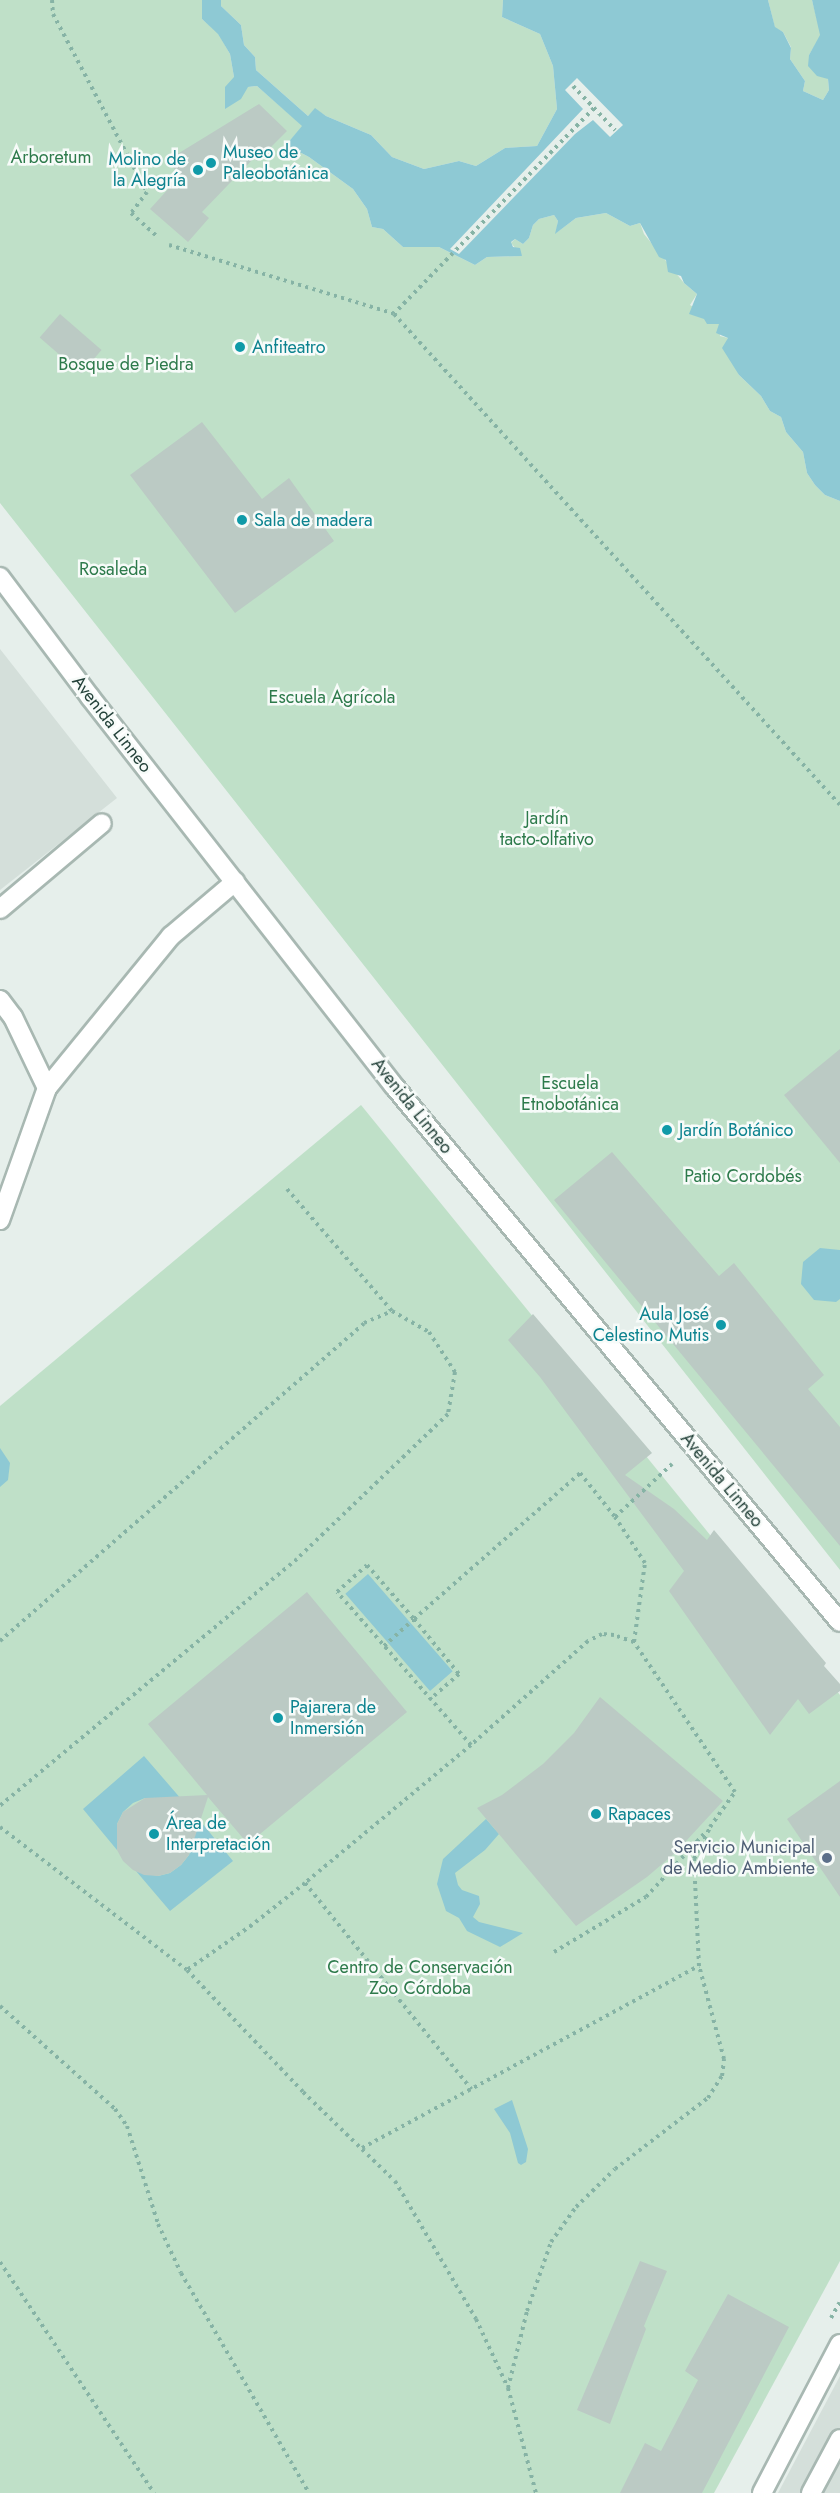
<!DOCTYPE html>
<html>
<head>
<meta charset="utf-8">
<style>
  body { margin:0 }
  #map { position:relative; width:840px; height:2493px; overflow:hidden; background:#e6efeb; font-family:Jost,sans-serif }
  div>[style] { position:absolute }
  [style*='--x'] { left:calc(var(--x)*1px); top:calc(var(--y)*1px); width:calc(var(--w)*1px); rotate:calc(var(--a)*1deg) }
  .built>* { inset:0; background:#d4dfda }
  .green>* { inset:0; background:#bfe0c8 }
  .water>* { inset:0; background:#8ec9d4; transform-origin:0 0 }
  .pier>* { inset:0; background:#e6efeb }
  .building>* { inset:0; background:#bbcac4; transform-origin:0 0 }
  .path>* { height:4px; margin-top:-2px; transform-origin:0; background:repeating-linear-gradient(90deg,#86b3a5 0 3px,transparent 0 7.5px) }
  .roads { filter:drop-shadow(2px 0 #a8b8b2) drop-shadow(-2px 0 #a8b8b2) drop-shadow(0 2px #a8b8b2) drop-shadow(0 -2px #a8b8b2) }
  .minor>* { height:18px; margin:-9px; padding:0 9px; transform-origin:9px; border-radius:9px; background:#fff }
  .dots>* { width:16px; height:16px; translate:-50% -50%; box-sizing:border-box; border:3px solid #f7fbf9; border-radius:50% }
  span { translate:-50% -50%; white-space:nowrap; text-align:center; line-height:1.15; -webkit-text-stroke:5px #f7fbf9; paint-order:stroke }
  .culture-label { font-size:18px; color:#0d838f }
  .left { translate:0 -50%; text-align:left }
  .right { translate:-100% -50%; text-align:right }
  .park-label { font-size:18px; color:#2d7a4b }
  .street-label { font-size:18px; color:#24423a }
  .service-label { font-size:18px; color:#4e5e75 }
</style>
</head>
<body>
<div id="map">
  <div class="built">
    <div style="clip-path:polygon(0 649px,117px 798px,0 890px)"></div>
    <div style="clip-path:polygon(840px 2376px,840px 2493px,778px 2493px)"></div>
  </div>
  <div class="green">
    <div style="clip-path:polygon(0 0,202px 0,202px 19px,218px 33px,230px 54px,234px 77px,248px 87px,257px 86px,303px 126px,286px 145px,309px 157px,353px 189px,367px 209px,372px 227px,383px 229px,403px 247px,439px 247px,475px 265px,487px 257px,522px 256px,511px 243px,515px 239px,523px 244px,529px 238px,533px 225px,539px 219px,554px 215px,558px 221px,556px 233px,576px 218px,606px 213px,630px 226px,640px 223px,644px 234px,684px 283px,697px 294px,690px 305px,719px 323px,720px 336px,728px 338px,726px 343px,739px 375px,761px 396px,770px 411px,781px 417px,786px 432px,803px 452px,807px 473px,815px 485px,825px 495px,840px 501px,840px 1570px,0 503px)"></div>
    <div style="clip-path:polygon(221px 0,503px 0,502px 17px,540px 34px,553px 66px,557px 109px,537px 146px,505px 148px,476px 166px,459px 161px,424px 169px,392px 157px,371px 135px,326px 116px,315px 109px,308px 116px,256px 70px,255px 57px,244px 45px,241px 25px,221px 6px)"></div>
    <div style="clip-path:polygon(768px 0,812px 0,821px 35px,809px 55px,828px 79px,829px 90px,823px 100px,803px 91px,805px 81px,790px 59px,791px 47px,783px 32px,775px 28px)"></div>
    <div style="clip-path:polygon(361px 1105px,840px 1695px,840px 2261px,714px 2493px,0 2493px,0 1406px)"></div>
  </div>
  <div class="water">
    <div style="clip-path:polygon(202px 0,221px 0,221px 6px,241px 25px,244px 45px,255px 57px,256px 70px,308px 116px,315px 108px,326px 116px,371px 135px,392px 157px,424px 169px,459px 161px,476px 166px,505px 148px,537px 146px,557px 109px,553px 66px,540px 34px,502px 17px,503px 0,768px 0,775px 27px,783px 32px,791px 48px,790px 59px,805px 81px,803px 91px,823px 100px,829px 90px,828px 79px,817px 76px,808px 66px,809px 55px,820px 35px,812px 0,840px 0,840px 501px,825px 495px,815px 485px,807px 473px,803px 452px,786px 432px,781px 417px,770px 411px,761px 396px,739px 375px,722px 348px,728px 338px,716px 333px,719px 324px,707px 324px,704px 319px,689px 314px,697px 294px,684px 283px,681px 276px,668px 272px,666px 260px,659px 257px,640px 223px,630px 226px,606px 213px,576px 218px,555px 234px,558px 221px,554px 215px,539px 219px,533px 225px,529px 238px,523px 244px,515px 239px,511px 242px,513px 247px,520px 248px,522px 256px,487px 257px,475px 265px,439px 247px,403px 247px,383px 229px,372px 227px,367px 209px,353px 189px,309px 157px,286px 145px,302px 126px,257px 86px,248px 87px,241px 99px,225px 109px,225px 87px,234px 77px,230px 54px,218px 34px,202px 19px)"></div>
    <div style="clip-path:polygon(820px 1248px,840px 1250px,840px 1299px,836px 1302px,814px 1300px,801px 1284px,803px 1262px)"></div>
    <div style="clip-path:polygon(0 1448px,10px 1463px,8px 1480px,0 1487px)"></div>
    <div style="left:368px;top:1574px;width:129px;height:30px;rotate:49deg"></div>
    <div style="clip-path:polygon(144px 1756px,182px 1800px,145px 1798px,133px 1803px,123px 1812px,117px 1824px,117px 1850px,83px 1809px)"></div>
    <div style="clip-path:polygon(197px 1817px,233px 1861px,170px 1911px,136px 1871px,158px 1876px,170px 1873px,181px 1865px,189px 1855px,193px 1843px)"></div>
    <div style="clip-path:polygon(486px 1819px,499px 1834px,485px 1850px,455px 1873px,458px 1885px,462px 1890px,479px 1896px,480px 1904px,473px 1917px,479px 1922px,523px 1933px,500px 1947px,467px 1931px,459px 1918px,446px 1911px,437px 1884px,443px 1859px)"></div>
    <div style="clip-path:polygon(512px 2100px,528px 2149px,526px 2162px,521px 2165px,518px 2163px,510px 2133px,494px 2109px)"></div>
  </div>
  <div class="pier">
    <div style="clip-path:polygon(577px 78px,623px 125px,610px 137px,593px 120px,575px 134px,459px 254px,450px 249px,583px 109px,565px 90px)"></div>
  </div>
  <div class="building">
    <div style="clip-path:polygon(259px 104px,287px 131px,257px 161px,254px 158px,202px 212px,209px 218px,188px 242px,150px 209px,181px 175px,166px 161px)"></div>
    <div style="left:60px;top:314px;width:55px;height:31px;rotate:41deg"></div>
    <div style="clip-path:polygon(202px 422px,262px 499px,289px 478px,334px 541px,235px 613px,130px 475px)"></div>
    <div style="clip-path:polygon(840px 1049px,840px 1163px,784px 1095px)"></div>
    <div style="clip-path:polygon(612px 1152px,719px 1276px,734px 1263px,824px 1375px,808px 1389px,840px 1427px,840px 1546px,554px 1200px)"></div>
    <div style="clip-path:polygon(533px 1314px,652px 1453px,625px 1475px,674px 1509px,707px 1540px,714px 1530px,826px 1663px,824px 1666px,840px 1684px,840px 1691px,809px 1714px,798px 1699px,770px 1735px,669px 1591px,684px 1571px,540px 1377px,508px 1340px)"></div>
    <div style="clip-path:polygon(307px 1592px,407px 1712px,248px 1844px,208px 1797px,189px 1855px,181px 1865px,170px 1873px,158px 1876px,144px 1875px,133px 1870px,123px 1861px,117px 1850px,117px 1824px,123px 1812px,145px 1798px,207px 1795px,148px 1724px)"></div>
    <div style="clip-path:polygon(600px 1697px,723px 1801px,675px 1853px,647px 1877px,576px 1926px,477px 1808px,502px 1795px,543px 1764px,574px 1733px)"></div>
    <div style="clip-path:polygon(840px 1781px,840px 1897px,787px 1819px)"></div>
    <div style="clip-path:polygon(640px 2261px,667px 2271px,644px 2326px,646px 2329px,610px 2424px,577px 2410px)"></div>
    <div style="clip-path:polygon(728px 2294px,789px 2327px,702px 2493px,620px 2493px,645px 2443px,661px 2451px,698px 2380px,685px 2371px)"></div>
  </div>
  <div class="path">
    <div style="--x:52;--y:0;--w:14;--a:86"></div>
    <div style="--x:53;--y:14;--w:201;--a:62.2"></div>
    <div style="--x:147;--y:192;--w:26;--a:127"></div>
    <div style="--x:131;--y:213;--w:36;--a:42"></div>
    <div style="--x:573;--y:86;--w:61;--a:46.3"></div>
    <div style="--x:594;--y:108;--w:287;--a:134.2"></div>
    <div style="--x:394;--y:314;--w:663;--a:47.75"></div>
    <div style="--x:169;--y:245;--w:235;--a:17"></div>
    <div style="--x:287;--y:1189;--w:161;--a:49.3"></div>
    <div style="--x:0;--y:1641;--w:483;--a:-41.1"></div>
    <div style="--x:364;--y:1323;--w:30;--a:-23"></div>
    <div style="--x:392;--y:1311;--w:43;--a:29.6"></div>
    <div style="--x:429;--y:1332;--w:48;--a:57"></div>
    <div style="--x:455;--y:1372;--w:43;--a:99.5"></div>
    <div style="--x:448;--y:1414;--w:209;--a:136.2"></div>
    <div style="--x:297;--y:1559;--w:386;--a:140.3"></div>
    <div style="--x:634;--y:1642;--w:80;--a:-82.1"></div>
    <div style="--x:645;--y:1563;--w:55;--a:-123.1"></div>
    <div style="--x:615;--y:1517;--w:78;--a:-42.9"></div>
    <div style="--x:384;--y:1646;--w:40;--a:-42"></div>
    <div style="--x:414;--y:1619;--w:71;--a:50.7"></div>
    <div style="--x:459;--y:1674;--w:38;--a:139"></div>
    <div style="--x:471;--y:1745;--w:203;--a:-131.2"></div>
    <div style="--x:337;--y:1592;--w:40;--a:-42"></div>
    <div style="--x:367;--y:1565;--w:72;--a:49"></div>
    <div style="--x:414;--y:1619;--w:221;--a:-41.3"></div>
    <div style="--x:580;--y:1473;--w:56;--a:51.5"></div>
    <div style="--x:0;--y:1827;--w:235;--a:37.4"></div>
    <div style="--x:305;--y:1883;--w:265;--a:51.1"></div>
    <div style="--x:554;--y:1952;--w:107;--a:-30.9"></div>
    <div style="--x:646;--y:1897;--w:86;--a:-47.4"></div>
    <div style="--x:0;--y:2006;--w:154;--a:41.8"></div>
    <div style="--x:115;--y:2109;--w:21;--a:55"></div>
    <div style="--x:127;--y:2126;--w:103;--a:72.4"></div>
    <div style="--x:158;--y:2224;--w:54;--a:64.9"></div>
    <div style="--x:181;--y:2273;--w:255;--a:59.8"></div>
    <div style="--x:362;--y:2148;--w:383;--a:-28.4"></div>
    <div style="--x:0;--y:2262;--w:278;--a:56.3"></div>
    <div style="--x:831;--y:2318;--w:18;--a:-61"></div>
    <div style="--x:508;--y:2388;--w:79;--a:-76.1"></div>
    <div style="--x:527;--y:2311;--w:73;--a:-70.8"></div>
    <div style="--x:551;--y:2242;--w:43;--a:-54.5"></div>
    <div style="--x:576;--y:2207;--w:54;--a:-44.3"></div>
    <div style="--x:615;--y:2169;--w:117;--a:-37.4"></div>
    <div style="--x:708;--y:2098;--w:26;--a:-58"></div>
    <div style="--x:722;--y:2076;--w:17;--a:-83"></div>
    <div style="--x:724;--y:2059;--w:96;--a:-105"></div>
    <div style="--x:699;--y:1966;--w:107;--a:-92.7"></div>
    <div style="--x:694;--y:1859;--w:36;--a:-63"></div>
    <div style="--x:710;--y:1827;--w:43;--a:-54.5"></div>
    <div style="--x:735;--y:1792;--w:181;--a:-124"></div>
    <div style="--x:634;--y:1642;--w:21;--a:-161"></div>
    <div style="--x:614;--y:1635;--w:12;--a:-175"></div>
    <div style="--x:602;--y:1634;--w:16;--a:153"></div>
    <div style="--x:588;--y:1641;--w:157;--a:138.4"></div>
    <div style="--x:471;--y:1745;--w:216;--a:140.3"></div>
    <div style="--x:305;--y:1883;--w:68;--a:141.6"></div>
    <div style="--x:252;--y:1925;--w:79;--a:145.3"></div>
    <div style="--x:187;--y:1970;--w:168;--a:46.4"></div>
    <div style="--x:303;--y:2092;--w:128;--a:44.1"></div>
    <div style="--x:395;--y:2181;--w:160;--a:59.6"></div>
    <div style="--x:476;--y:2319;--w:76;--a:65.1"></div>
    <div style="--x:508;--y:2388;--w:109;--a:75.1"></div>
  </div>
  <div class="roads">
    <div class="minor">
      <div style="--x:0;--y:577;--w:150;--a:53.1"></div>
      <div style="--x:90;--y:697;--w:494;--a:52"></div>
      <div style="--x:394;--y:1086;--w:697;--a:50.24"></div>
      <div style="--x:0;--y:909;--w:133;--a:-40.1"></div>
      <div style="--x:0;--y:1000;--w:21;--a:53"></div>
      <div style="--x:13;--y:1017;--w:79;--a:64.4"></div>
      <div style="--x:0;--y:1220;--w:140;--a:-70.4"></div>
      <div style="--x:47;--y:1088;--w:196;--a:-50.8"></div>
      <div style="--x:171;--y:936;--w:84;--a:-40.2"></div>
      <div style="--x:762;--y:2493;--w:168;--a:-62.4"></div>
      <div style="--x:811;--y:2493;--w:61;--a:-61.8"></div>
    </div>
  </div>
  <div class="dots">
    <div style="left:211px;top:163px;background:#0f9aa8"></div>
    <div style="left:198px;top:170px;background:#0f9aa8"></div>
    <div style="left:240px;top:347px;background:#0f9aa8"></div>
    <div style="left:242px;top:520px;background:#0f9aa8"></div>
    <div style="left:667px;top:1130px;background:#0f9aa8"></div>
    <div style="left:721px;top:1325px;background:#0f9aa8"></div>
    <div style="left:278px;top:1718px;background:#0f9aa8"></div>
    <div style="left:596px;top:1814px;background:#0f9aa8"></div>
    <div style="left:154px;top:1834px;background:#0f9aa8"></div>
    <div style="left:827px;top:1858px;background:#5c6f8a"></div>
  </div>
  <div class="culture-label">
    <span class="left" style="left:223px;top:163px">Museo de<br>Paleobotánica</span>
    <span class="right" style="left:186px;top:170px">Molino de<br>la Alegría</span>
    <span class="left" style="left:252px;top:347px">Anfiteatro</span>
    <span class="left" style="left:254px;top:520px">Sala de madera</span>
    <span class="left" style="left:679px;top:1130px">Jardín Botánico</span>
    <span class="right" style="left:709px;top:1325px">Aula José<br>Celestino Mutis</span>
    <span class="left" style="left:290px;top:1718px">Pajarera de<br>Inmersión</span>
    <span class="left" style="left:608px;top:1814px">Rapaces</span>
    <span class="left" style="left:166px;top:1834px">Área de<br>Interpretación</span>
  </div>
  <div class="park-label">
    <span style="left:51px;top:157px">Arboretum</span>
    <span style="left:126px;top:364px">Bosque de Piedra</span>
    <span style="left:113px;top:569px">Rosaleda</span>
    <span style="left:332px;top:697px">Escuela Agrícola</span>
    <span style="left:547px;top:829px">Jardín<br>tacto-olfativo</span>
    <span style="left:570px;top:1094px">Escuela<br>Etnobotánica</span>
    <span style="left:743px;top:1176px">Patio Cordobés</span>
    <span style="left:420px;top:1978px">Centro de Conservación<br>Zoo Córdoba</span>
  </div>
  <div class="street-label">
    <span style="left:112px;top:724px;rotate:52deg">Avenida Linneo</span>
    <span style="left:412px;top:1106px;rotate:51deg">Avenida Linneo</span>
    <span style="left:722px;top:1480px;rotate:50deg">Avenida Linneo</span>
  </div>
  <div class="service-label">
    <span class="right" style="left:815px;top:1858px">Servicio Municipal<br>de Medio Ambiente</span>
  </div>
</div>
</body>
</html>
